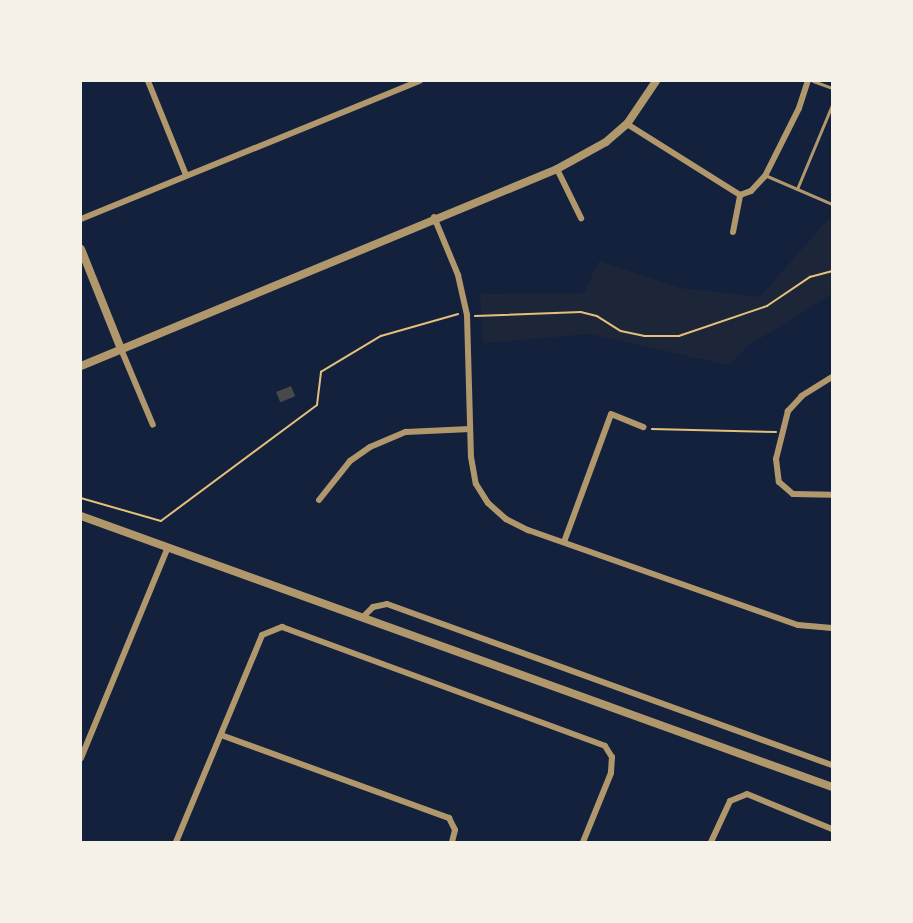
<!DOCTYPE html>
<html>
<head>
<meta charset="utf-8">
<style>
  body { margin:0 }
  #map { position:relative; width:913px; height:923px; overflow:hidden; background:#14213d; font-family:Signika,sans-serif }
  div>[style] { position:absolute }
  [style*='--x'] { left:calc(var(--x)*1px); top:calc(var(--y)*1px); width:calc(var(--w)*1px); rotate:calc(var(--a)*1deg) }
  .green>* { inset:0; background:#1d2539 }
  .building>* { inset:0; background:#48494c; transform-origin:0 0 }
  .path>* { height:1.5px; margin:-0.75px; padding:0 0.75px; transform-origin:0.75px; border-radius:0.75px; background:#e5c07b }
  .service>* { height:3px; margin:-1.5px; padding:0 1.5px; transform-origin:1.5px; border-radius:1.5px; background:#b1986c }
  .minor>* { height:6px; margin:-3px; padding:0 3px; transform-origin:3px; border-radius:3px; background:#b1986c }
  .tertiary>* { height:8px; margin:-4px; padding:0 4px; transform-origin:4px; border-radius:4px; background:#b1986c }
  span { translate:-50% -50%; white-space:nowrap; text-align:center; line-height:1.15; -webkit-text-stroke:4.5px #f6f1e7; paint-order:stroke }
  .frame { position:absolute; inset:0; border:82px solid #f6f1e7; pointer-events:none }
</style>
</head>
<body>
<div id="map">
  <div class="green">
    <div style="clip-path:polygon(828px 219px,832px 221px,832px 294px,751px 344px,728px 365px,590px 334px,483px 343px,480px 294px,584px 293px,599px 261px,680px 288px,760px 297px)"></div>
  </div>
  <div class="building">
    <div style="left:291px;top:386px;width:11px;height:16px;rotate:68deg"></div>
  </div>
  <div class="path">
    <div style="--x:475;--y:316;--w:106;--a:-2.2"></div>
    <div style="--x:581;--y:312;--w:16;--a:14"></div>
    <div style="--x:597;--y:316;--w:28;--a:32"></div>
    <div style="--x:621;--y:331;--w:24;--a:12"></div>
    <div style="--x:644;--y:336;--w:35;--a:0"></div>
    <div style="--x:679;--y:336;--w:93;--a:-18.8"></div>
    <div style="--x:767;--y:306;--w:52;--a:-34"></div>
    <div style="--x:810;--y:277;--w:23;--a:-15"></div>
    <div style="--x:652;--y:429;--w:124;--a:1.4"></div>
    <div style="--x:81;--y:498;--w:83;--a:16"></div>
    <div style="--x:161;--y:521;--w:194;--a:-36.6"></div>
    <div style="--x:317;--y:405;--w:33;--a:-83"></div>
    <div style="--x:321;--y:372;--w:70;--a:-31"></div>
    <div style="--x:381;--y:336;--w:80;--a:-15.9"></div>
  </div>
  <div class="service">
    <div style="--x:813;--y:81;--w:20;--a:20"></div>
    <div style="--x:767;--y:176;--w:71;--a:23.3"></div>
    <div style="--x:797;--y:189;--w:91;--a:-67.4"></div>
  </div>
  <div class="minor">
    <div style="--x:148;--y:81;--w:101;--a:68"></div>
    <div style="--x:627;--y:124;--w:133;--a:32.1"></div>
    <div style="--x:740;--y:195;--w:12;--a:-20"></div>
    <div style="--x:751;--y:191;--w:21;--a:-47"></div>
    <div style="--x:765;--y:176;--w:76;--a:-63.4"></div>
    <div style="--x:799;--y:108;--w:28;--a:-72"></div>
    <div style="--x:557;--y:169;--w:55;--a:63.9"></div>
    <div style="--x:434;--y:217;--w:63;--a:67.5"></div>
    <div style="--x:458;--y:275;--w:41;--a:77.3"></div>
    <div style="--x:467;--y:315;--w:142;--a:88.4"></div>
    <div style="--x:471;--y:457;--w:27;--a:80"></div>
    <div style="--x:476;--y:484;--w:22;--a:58"></div>
    <div style="--x:488;--y:503;--w:24;--a:42"></div>
    <div style="--x:506;--y:519;--w:25;--a:27"></div>
    <div style="--x:528;--y:530;--w:286;--a:19.4"></div>
    <div style="--x:798;--y:625;--w:34;--a:5"></div>
    <div style="--x:81;--y:219;--w:366;--a:-22.2"></div>
    <div style="--x:733;--y:232;--w:38;--a:-79"></div>
    <div style="--x:121;--y:349;--w:82;--a:67.2"></div>
    <div style="--x:832;--y:377;--w:36;--a:148"></div>
    <div style="--x:802;--y:396;--w:21;--a:133"></div>
    <div style="--x:788;--y:411;--w:49;--a:104"></div>
    <div style="--x:776;--y:459;--w:23;--a:83"></div>
    <div style="--x:779;--y:482;--w:18;--a:41"></div>
    <div style="--x:793;--y:494;--w:39;--a:1"></div>
    <div style="--x:319;--y:500;--w:50;--a:-51.5"></div>
    <div style="--x:350;--y:461;--w:24;--a:-35"></div>
    <div style="--x:370;--y:447;--w:39;--a:-23"></div>
    <div style="--x:406;--y:432;--w:64;--a:-2.7"></div>
    <div style="--x:564;--y:542;--w:136;--a:-69.8"></div>
    <div style="--x:611;--y:414;--w:35;--a:22"></div>
    <div style="--x:363;--y:617;--w:14;--a:-45"></div>
    <div style="--x:373;--y:607;--w:14;--a:-12"></div>
    <div style="--x:387;--y:604;--w:473;--a:19.9"></div>
    <div style="--x:221;--y:735;--w:243;--a:20"></div>
    <div style="--x:449;--y:818;--w:13;--a:63"></div>
    <div style="--x:455;--y:830;--w:12;--a:104"></div>
    <div style="--x:81;--y:758;--w:226;--a:-67.6"></div>
    <div style="--x:176;--y:842;--w:224;--a:-67.4"></div>
    <div style="--x:262;--y:635;--w:22;--a:-22"></div>
    <div style="--x:282;--y:627;--w:344;--a:20.2"></div>
    <div style="--x:605;--y:746;--w:13;--a:58"></div>
    <div style="--x:612;--y:757;--w:16;--a:94"></div>
    <div style="--x:611;--y:773;--w:74;--a:112.1"></div>
    <div style="--x:711;--y:842;--w:45;--a:-65.1"></div>
    <div style="--x:730;--y:801;--w:18;--a:-22"></div>
    <div style="--x:747;--y:794;--w:92;--a:22.4"></div>
  </div>
  <div class="tertiary">
    <div style="--x:81;--y:249;--w:108;--a:68.2"></div>
    <div style="--x:81;--y:366;--w:515;--a:-22.48"></div>
    <div style="--x:557;--y:169;--w:56;--a:-28.9"></div>
    <div style="--x:606;--y:142;--w:28;--a:-41"></div>
    <div style="--x:627;--y:124;--w:52;--a:-56"></div>
    <div style="--x:81;--y:516;--w:798;--a:19.84"></div>
  </div>
  <div class="frame"></div>
</div>
</body>
</html>
